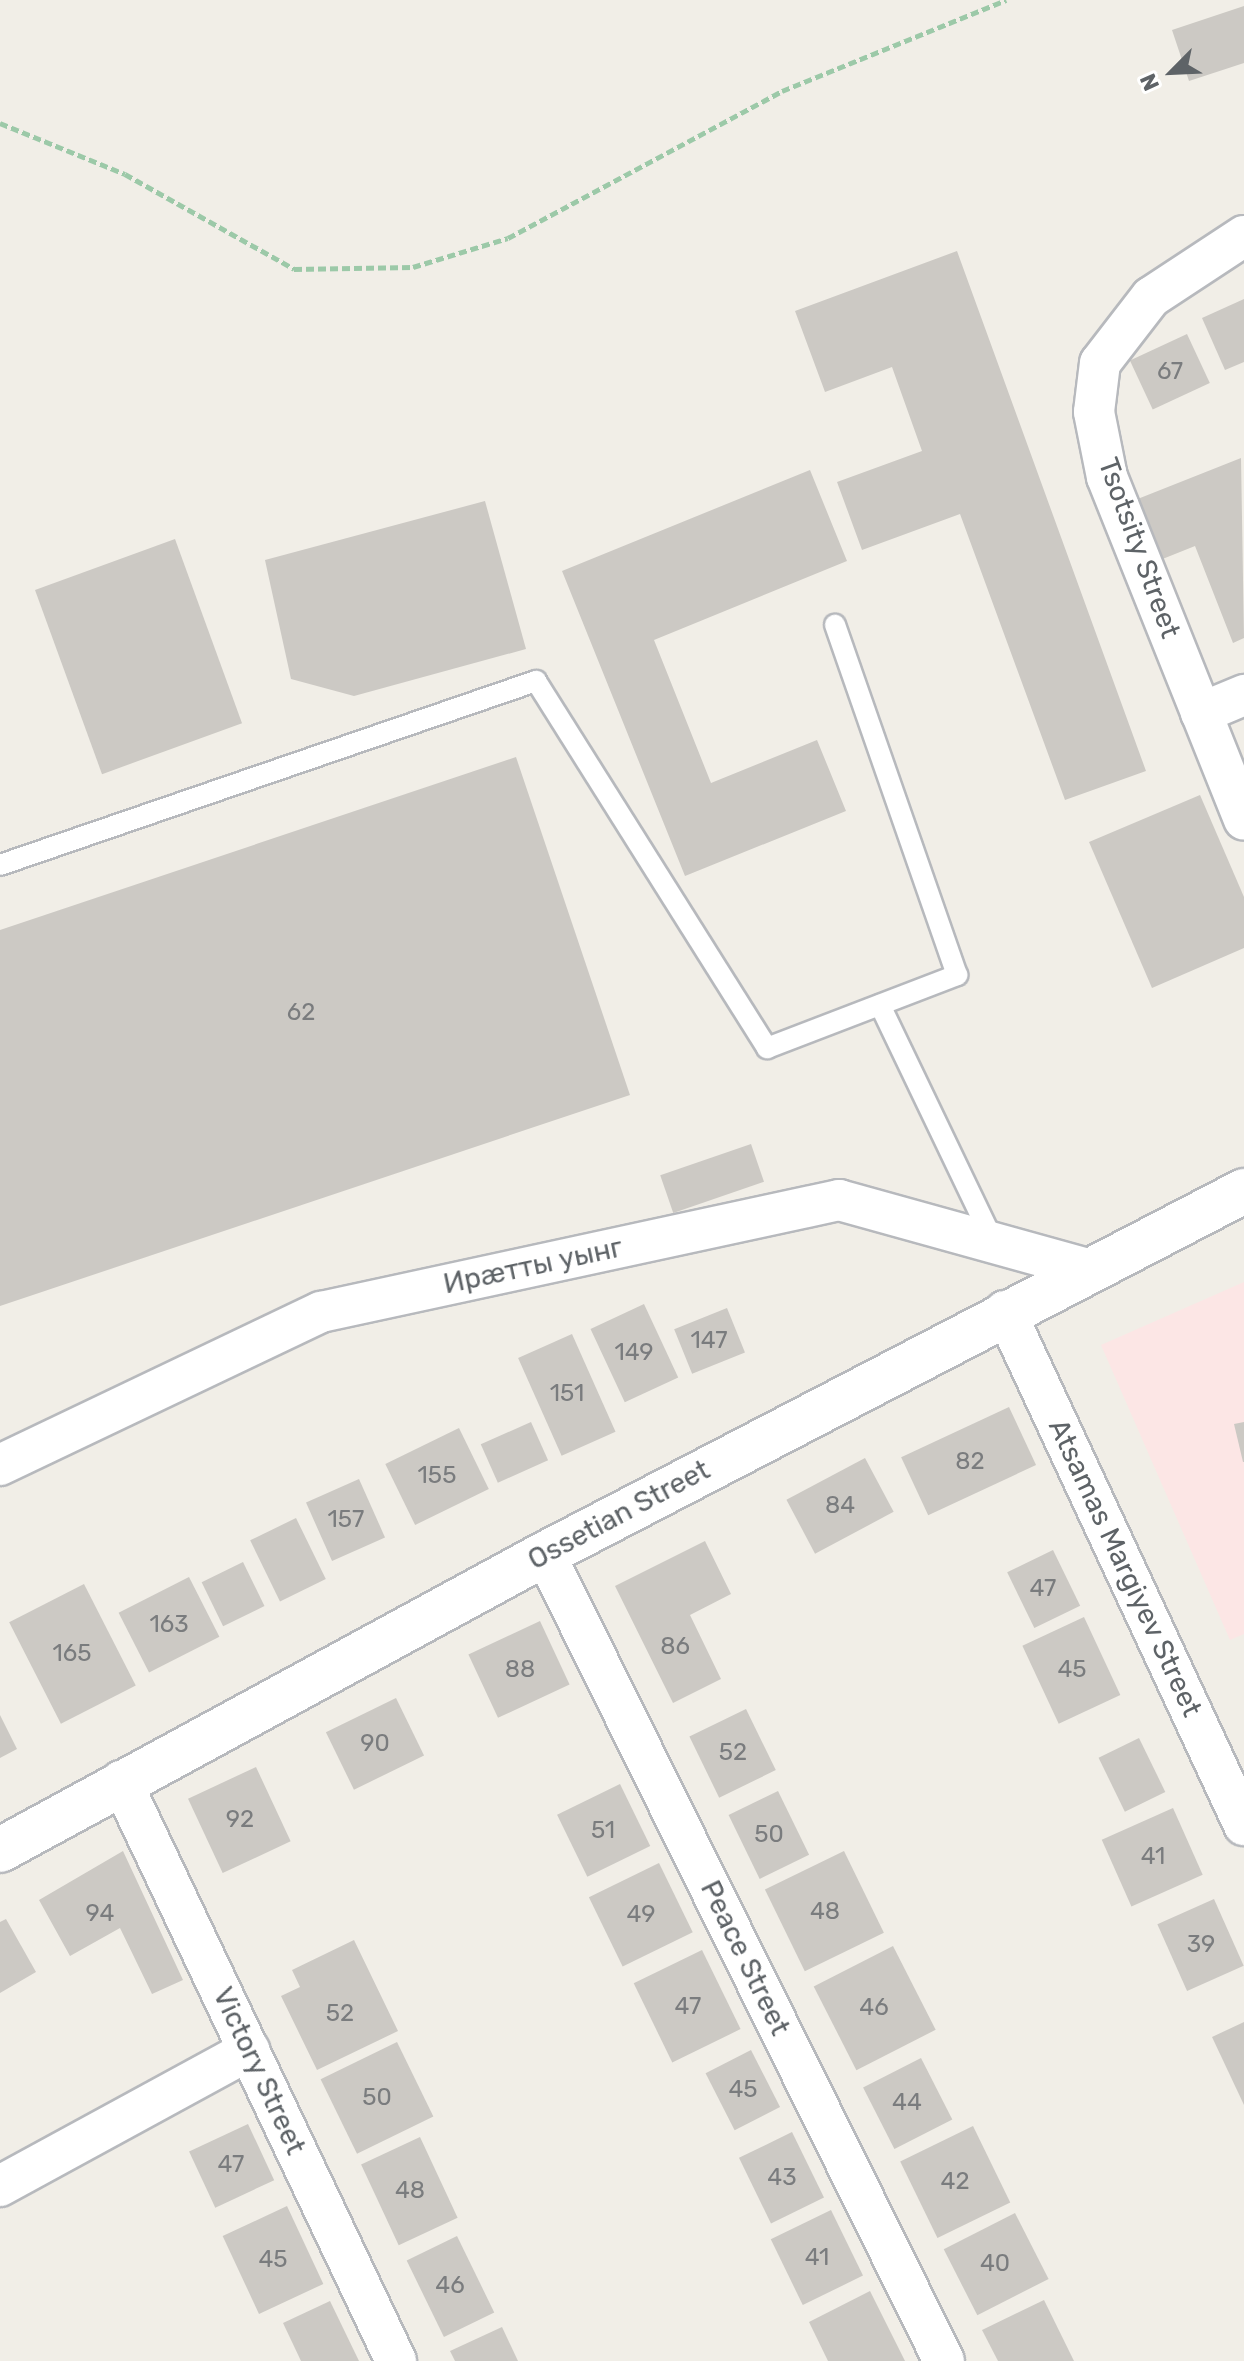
<!DOCTYPE html>
<html>
<head>
<meta charset="utf-8">
<style>
  body { margin:0 }
  #map { position:relative; width:1244px; height:2361px; overflow:hidden; background:#f1eee7; font-family:Rubik,sans-serif }
  div>[style] { position:absolute }
  [style*='--x'] { left:calc(var(--x)*1px); top:calc(var(--y)*1px); width:calc(var(--w)*1px); rotate:calc(var(--a)*1deg) }
  .medical>* { inset:0; background:#fce6e5 }
  .building>* { inset:0; background:#ccc9c4; transform-origin:0 0 }
  .path>* { height:5px; margin-top:-2.5px; transform-origin:0; background:repeating-linear-gradient(90deg,#9cc9a8 0 8px,transparent 0 12px) }
  .roads { filter:drop-shadow(2px 0 #b7b9bd) drop-shadow(-2px 0 #b7b9bd) drop-shadow(0 2px #b7b9bd) drop-shadow(0 -2px #b7b9bd) }
  .lane>* { height:20px; margin:-10px; padding:0 10px; transform-origin:10px; border-radius:10px; background:#fff }
  .street>* { height:40px; margin:-20px; padding:0 20px; transform-origin:20px; border-radius:20px; background:#fff }
  .secondary>* { height:44px; margin:-22px; padding:0 22px; transform-origin:22px; border-radius:22px; background:#fff }
  span { translate:-50% -50%; white-space:nowrap; text-align:center; line-height:1.15; -webkit-text-stroke:8px #fff; paint-order:stroke }
  .number-label { font-size:24px; color:#7a7c7e }
  .number-label span { -webkit-text-stroke-width:0 }
  .street-label { font-size:28px; color:#5e6367 }
  .north { position:absolute; left:1132px; top:32px; width:80px; height:80px; -webkit-text-stroke:6px #fff; paint-order:stroke; rotate:246deg; font-size:22px; font-weight:700; line-height:32px; text-align:center; color:#5e6367 }
  .north::after { content:''; display:block; margin:auto; width:28px; height:36px; background:#5e6367; clip-path:polygon(50% 0,100% 100%,50% 72%,0 100%) }
</style>
</head>
<body>
<div id="map">
  <div class="medical">
    <div style="clip-path:polygon(1244px 1282px,1244px 1634px,1230px 1640px,1101px 1345px)"></div>
  </div>
  <div class="building">
    <div style="clip-path:polygon(1244px 6px,1244px 63px,1189px 81px,1172px 30px)"></div>
    <div style="clip-path:polygon(957px 251px,1146px 771px,1065px 800px,960px 514px,862px 550px,837px 482px,922px 451px,892px 367px,825px 392px,795px 311px)"></div>
    <div style="clip-path:polygon(1244px 299px,1244px 362px,1225px 370px,1202px 318px)"></div>
    <div style="left:1187px;top:334px;width:54px;height:63px;rotate:65deg"></div>
    <div style="clip-path:polygon(1241px 458px,1244px 638px,1233px 643px,1195px 546px,1155px 562px,1130px 502px)"></div>
    <div style="clip-path:polygon(810px 470px,847px 561px,654px 640px,711px 783px,817px 740px,846px 811px,685px 876px,562px 571px)"></div>
    <div style="clip-path:polygon(485px 501px,526px 649px,354px 696px,291px 679px,265px 560px)"></div>
    <div style="left:175px;top:539px;width:196px;height:149px;rotate:70deg"></div>
    <div style="clip-path:polygon(516px 757px,630px 1095px,0 1306px,0 930px)"></div>
    <div style="clip-path:polygon(1200px 795px,1244px 897px,1244px 948px,1152px 988px,1089px 842px)"></div>
    <div style="left:751px;top:1144px;width:40px;height:96px;rotate:71deg"></div>
    <div style="left:644px;top:1304px;width:81px;height:59px;rotate:65deg"></div>
    <div style="left:727px;top:1308px;width:48px;height:57px;rotate:68deg"></div>
    <div style="left:572px;top:1334px;width:107px;height:59px;rotate:66deg"></div>
    <div style="left:1009px;top:1407px;width:64px;height:119px;rotate:65deg"></div>
    <div style="left:531px;top:1422px;width:42px;height:55px;rotate:66deg"></div>
    <div style="clip-path:polygon(1244px 1422px,1244px 1462px,1243px 1462px,1234px 1424px)"></div>
    <div style="left:459px;top:1428px;width:68px;height:82px;rotate:64deg"></div>
    <div style="left:865px;top:1458px;width:61px;height:89px;rotate:62deg"></div>
    <div style="left:359px;top:1479px;width:64px;height:58px;rotate:66deg"></div>
    <div style="left:296px;top:1518px;width:68px;height:51px;rotate:64deg"></div>
    <div style="clip-path:polygon(705px 1541px,731px 1594px,690px 1615px,721px 1679px,673px 1703px,615px 1586px)"></div>
    <div style="left:1053px;top:1550px;width:62px;height:51px;rotate:64deg"></div>
    <div style="left:243px;top:1562px;width:49px;height:46px;rotate:64deg"></div>
    <div style="left:189px;top:1577px;width:67px;height:79px;rotate:63deg"></div>
    <div style="left:84px;top:1584px;width:114px;height:84px;rotate:63deg"></div>
    <div style="left:1084px;top:1617px;width:86px;height:68px;rotate:65deg"></div>
    <div style="left:540px;top:1621px;width:70px;height:79px;rotate:65deg"></div>
    <div style="left:396px;top:1698px;width:64px;height:78px;rotate:64deg"></div>
    <div style="left:746px;top:1709px;width:68px;height:63px;rotate:64deg"></div>
    <div style="clip-path:polygon(0 1715px,17px 1749px,0 1758px)"></div>
    <div style="left:1139px;top:1738px;width:60px;height:45px;rotate:64deg"></div>
    <div style="left:256px;top:1767px;width:82px;height:75px;rotate:65deg"></div>
    <div style="left:620px;top:1784px;width:69px;height:70px;rotate:64deg"></div>
    <div style="left:778px;top:1791px;width:71px;height:55px;rotate:64deg"></div>
    <div style="left:1173px;top:1808px;width:73px;height:78px;rotate:66deg"></div>
    <div style="clip-path:polygon(123px 1851px,183px 1980px,152px 1994px,120px 1928px,70px 1956px,39px 1900px)"></div>
    <div style="left:844px;top:1851px;width:91px;height:88px;rotate:64deg"></div>
    <div style="left:659px;top:1863px;width:77px;height:78px;rotate:64deg"></div>
    <div style="left:1214px;top:1899px;width:73px;height:62px;rotate:66deg"></div>
    <div style="clip-path:polygon(6px 1919px,36px 1972px,0 1993px,0 1922px)"></div>
    <div style="clip-path:polygon(354px 1940px,398px 2031px,317px 2070px,281px 1996px,300px 1987px,292px 1970px)"></div>
    <div style="left:893px;top:1946px;width:94px;height:89px;rotate:63deg"></div>
    <div style="left:702px;top:1950px;width:88px;height:76px;rotate:64deg"></div>
    <div style="clip-path:polygon(1244px 2022px,1244px 2105px,1212px 2037px)"></div>
    <div style="left:397px;top:2042px;width:83px;height:85px;rotate:64deg"></div>
    <div style="left:751px;top:2050px;width:64px;height:51px;rotate:63deg"></div>
    <div style="left:921px;top:2058px;width:69px;height:65px;rotate:63deg"></div>
    <div style="left:248px;top:2124px;width:62px;height:65px;rotate:65deg"></div>
    <div style="left:973px;top:2126px;width:85px;height:81px;rotate:64deg"></div>
    <div style="left:792px;top:2132px;width:73px;height:59px;rotate:64deg"></div>
    <div style="left:420px;top:2137px;width:89px;height:65px;rotate:65deg"></div>
    <div style="left:287px;top:2206px;width:86px;height:71px;rotate:65deg"></div>
    <div style="left:831px;top:2210px;width:73px;height:67px;rotate:64deg"></div>
    <div style="left:1015px;top:2213px;width:74px;height:80px;rotate:63deg"></div>
    <div style="left:457px;top:2236px;width:85px;height:56px;rotate:64deg"></div>
    <div style="clip-path:polygon(870px 2291px,905px 2361px,828px 2361px,809px 2322px)"></div>
    <div style="clip-path:polygon(1044px 2300px,1074px 2361px,998px 2361px,982px 2330px)"></div>
    <div style="clip-path:polygon(330px 2301px,359px 2361px,301px 2361px,283px 2323px)"></div>
    <div style="clip-path:polygon(502px 2327px,518px 2361px,455px 2361px,450px 2351px)"></div>
  </div>
  <div class="path">
    <div style="--x:0;--y:123;--w:135;--a:22.2"></div>
    <div style="--x:125;--y:174;--w:194;--a:29.3"></div>
    <div style="--x:294;--y:269;--w:119;--a:-1"></div>
    <div style="--x:413;--y:267;--w:99;--a:-17"></div>
    <div style="--x:508;--y:238;--w:311;--a:-28.2"></div>
    <div style="--x:782;--y:91;--w:242;--a:-22.1"></div>
  </div>
  <div class="roads">
    <div class="lane">
      <div style="--x:0;--y:865;--w:567;--a:-18.95"></div>
      <div style="--x:536;--y:681;--w:434;--a:57.8"></div>
      <div style="--x:767;--y:1048;--w:204;--a:-21"></div>
      <div style="--x:957;--y:975;--w:371;--a:-109.2"></div>
      <div style="--x:880;--y:1005;--w:264;--a:64.4"></div>
    </div>
    <div class="street">
      <div style="--x:1244;--y:236;--w:111;--a:146.7"></div>
      <div style="--x:1151;--y:297;--w:83;--a:127.7"></div>
      <div style="--x:1100;--y:363;--w:49;--a:97"></div>
      <div style="--x:1094;--y:412;--w:66;--a:78.7"></div>
      <div style="--x:1107;--y:477;--w:369;--a:68.2"></div>
      <div style="--x:1201;--y:713;--w:47;--a:-22.7"></div>
      <div style="--x:1005;--y:1311;--w:567;--a:65.06"></div>
      <div style="--x:0;--y:1465;--w:356;--a:-25.5"></div>
      <div style="--x:321;--y:1312;--w:530;--a:-12.2"></div>
      <div style="--x:839;--y:1200;--w:258;--a:15.5"></div>
      <div style="--x:545;--y:1554;--w:900;--a:63.69"></div>
      <div style="--x:121;--y:1781;--w:642;--a:64.63"></div>
      <div style="--x:0;--y:2186;--w:284;--a:-28.6"></div>
    </div>
    <div class="secondary">
      <div style="--x:0;--y:1850;--w:620;--a:-28.51"></div>
      <div style="--x:545;--y:1554;--w:788;--a:-27.44"></div>
    </div>
  </div>
  <div class="number-label">
    <span style="left:1170px;top:372px">67</span>
    <span style="left:301px;top:1013px">62</span>
    <span style="left:709px;top:1341px">147</span>
    <span style="left:634px;top:1353px">149</span>
    <span style="left:567px;top:1394px">151</span>
    <span style="left:970px;top:1462px">82</span>
    <span style="left:437px;top:1476px">155</span>
    <span style="left:840px;top:1506px">84</span>
    <span style="left:346px;top:1520px">157</span>
    <span style="left:1043px;top:1589px">47</span>
    <span style="left:169px;top:1625px">163</span>
    <span style="left:675px;top:1647px">86</span>
    <span style="left:72px;top:1654px">165</span>
    <span style="left:520px;top:1670px">88</span>
    <span style="left:1072px;top:1670px">45</span>
    <span style="left:375px;top:1744px">90</span>
    <span style="left:733px;top:1753px">52</span>
    <span style="left:240px;top:1820px">92</span>
    <span style="left:603px;top:1831px">51</span>
    <span style="left:769px;top:1835px">50</span>
    <span style="left:1153px;top:1857px">41</span>
    <span style="left:825px;top:1912px">48</span>
    <span style="left:100px;top:1914px">94</span>
    <span style="left:641px;top:1915px">49</span>
    <span style="left:1201px;top:1945px">39</span>
    <span style="left:688px;top:2007px">47</span>
    <span style="left:874px;top:2008px">46</span>
    <span style="left:340px;top:2014px">52</span>
    <span style="left:743px;top:2090px">45</span>
    <span style="left:377px;top:2098px">50</span>
    <span style="left:907px;top:2103px">44</span>
    <span style="left:231px;top:2165px">47</span>
    <span style="left:782px;top:2178px">43</span>
    <span style="left:955px;top:2182px">42</span>
    <span style="left:410px;top:2191px">48</span>
    <span style="left:817px;top:2258px">41</span>
    <span style="left:273px;top:2260px">45</span>
    <span style="left:995px;top:2264px">40</span>
    <span style="left:450px;top:2286px">46</span>
  </div>
  <div class="street-label">
    <span style="left:1139px;top:548px;rotate:70deg">Tsotsity Street</span>
    <span style="left:533px;top:1266px;rotate:-12deg">Ирæтты уынг</span>
    <span style="left:619px;top:1515px;rotate:-28deg">Ossetian Street</span>
    <span style="left:1125px;top:1568px;rotate:65deg">Atsamas Margiyev Street</span>
    <span style="left:745px;top:1958px;rotate:64deg">Peace Street</span>
    <span style="left:259px;top:2071px;rotate:65deg">Victory Street</span>
  </div>
  <div class="north">N</div>
</div>
</body>
</html>
